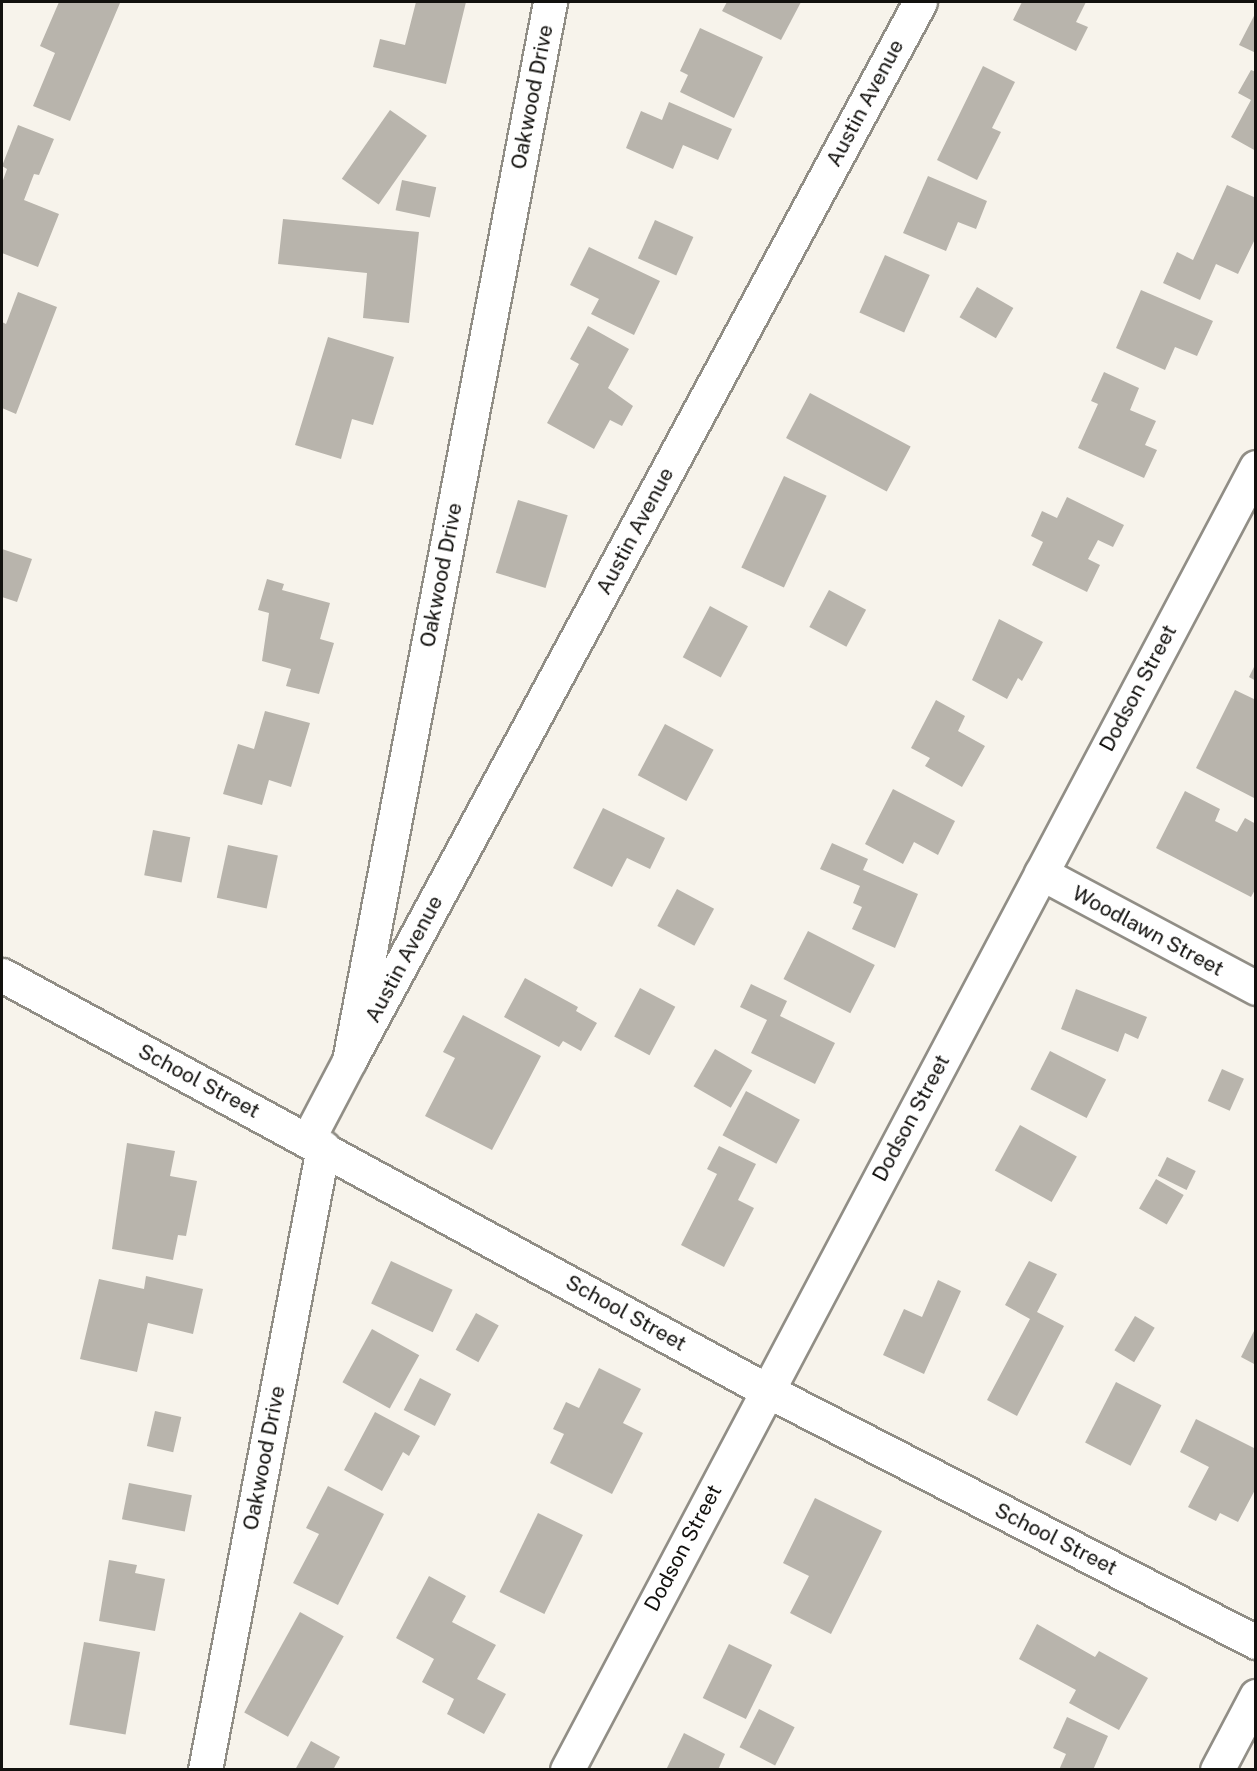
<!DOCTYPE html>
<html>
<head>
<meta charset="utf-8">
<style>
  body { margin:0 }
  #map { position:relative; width:1257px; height:1771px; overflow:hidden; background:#f7f3eb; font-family:"Public Sans",sans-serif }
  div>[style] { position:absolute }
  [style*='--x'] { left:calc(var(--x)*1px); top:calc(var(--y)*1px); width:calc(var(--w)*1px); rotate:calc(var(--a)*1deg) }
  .building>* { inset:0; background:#b8b4ac; transform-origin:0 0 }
  .roads { filter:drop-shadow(2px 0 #918e86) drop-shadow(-2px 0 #918e86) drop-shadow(0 2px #918e86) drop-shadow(0 -2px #918e86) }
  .street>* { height:33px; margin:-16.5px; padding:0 16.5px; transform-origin:16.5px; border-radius:16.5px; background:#fff }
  span { translate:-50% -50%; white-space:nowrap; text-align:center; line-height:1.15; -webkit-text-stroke:5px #fff; paint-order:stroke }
  .street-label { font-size:21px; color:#12110e }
  .frame { position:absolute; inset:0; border:3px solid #12110e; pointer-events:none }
</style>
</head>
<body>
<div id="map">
  <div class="building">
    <div style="clip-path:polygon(59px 2px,120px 3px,70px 121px,33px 106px,55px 53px,40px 46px)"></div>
    <div style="clip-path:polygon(416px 2px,466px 2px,446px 84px,373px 67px,380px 39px,405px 45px)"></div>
    <div style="clip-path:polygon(727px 2px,801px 2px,781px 40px,722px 11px)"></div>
    <div style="clip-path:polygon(1022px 2px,1086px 2px,1076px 22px,1088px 27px,1076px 51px,1013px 20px)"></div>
    <div style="clip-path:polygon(1256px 12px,1256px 53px,1239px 45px)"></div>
    <div style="clip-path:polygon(700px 28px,763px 57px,734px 118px,680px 92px,688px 75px,680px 71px)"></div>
    <div style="clip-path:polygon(983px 66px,1015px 82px,992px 128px,1001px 132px,977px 180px,937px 160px)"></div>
    <div style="clip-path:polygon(1251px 70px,1256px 72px,1256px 151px,1231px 137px,1251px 100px,1238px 93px)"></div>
    <div style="clip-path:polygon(669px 102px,732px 129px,718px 160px,683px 145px,673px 169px,626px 148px,641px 111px,662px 120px)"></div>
    <div style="left:390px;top:110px;width:45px;height:84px;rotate:35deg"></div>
    <div style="clip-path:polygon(18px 125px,54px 139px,39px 175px,34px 174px,24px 200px,59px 214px,38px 267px,2px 253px,2px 183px,7px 169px,2px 166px)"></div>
    <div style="clip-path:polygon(928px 176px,987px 201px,976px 229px,958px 222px,946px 251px,903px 233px)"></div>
    <div style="left:402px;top:180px;width:35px;height:31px;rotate:12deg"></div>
    <div style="clip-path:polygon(1227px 185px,1256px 198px,1256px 237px,1238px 274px,1216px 264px,1200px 300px,1163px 283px,1177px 252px,1193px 260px)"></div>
    <div style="clip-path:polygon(283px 219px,419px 232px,409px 323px,363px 318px,367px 273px,278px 264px)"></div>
    <div style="left:655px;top:220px;width:42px;height:42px;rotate:24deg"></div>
    <div style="clip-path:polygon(589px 247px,660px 281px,634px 335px,591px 314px,599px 299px,570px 285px)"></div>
    <div style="left:885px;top:255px;width:49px;height:63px;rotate:24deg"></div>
    <div style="left:977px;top:287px;width:42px;height:35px;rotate:30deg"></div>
    <div style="clip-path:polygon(1141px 290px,1213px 321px,1197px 356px,1175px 347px,1165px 370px,1116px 348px)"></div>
    <div style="clip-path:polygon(18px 292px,57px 307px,16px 414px,2px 408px,2px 322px,6px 324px)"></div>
    <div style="clip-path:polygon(588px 326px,629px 349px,608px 388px,633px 406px,622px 426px,610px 420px,594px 449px,547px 423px,579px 364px,570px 359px)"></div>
    <div style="clip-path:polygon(328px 337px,394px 357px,373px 425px,352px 419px,341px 459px,295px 445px)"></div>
    <div style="clip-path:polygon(1104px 372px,1139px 388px,1130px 410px,1156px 421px,1145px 445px,1157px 450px,1144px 478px,1078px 448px,1098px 404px,1091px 401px)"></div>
    <div style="left:810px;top:393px;width:114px;height:51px;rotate:28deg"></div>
    <div style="left:784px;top:476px;width:47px;height:101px;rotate:25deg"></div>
    <div style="clip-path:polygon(1067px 497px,1124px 525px,1113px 547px,1098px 540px,1088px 559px,1100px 565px,1087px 592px,1032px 565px,1043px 542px,1031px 536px,1042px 511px,1057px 518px)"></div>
    <div style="left:518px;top:500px;width:52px;height:76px;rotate:17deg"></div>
    <div style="clip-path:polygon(2px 549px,32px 559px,17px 602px,2px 597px)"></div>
    <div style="clip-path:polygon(267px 579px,284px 584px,282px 590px,330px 603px,320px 639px,334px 643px,319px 694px,286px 686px,291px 669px,262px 661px,269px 613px,258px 610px)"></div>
    <div style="left:829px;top:590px;width:42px;height:42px;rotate:28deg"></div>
    <div style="left:710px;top:606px;width:43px;height:58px;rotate:28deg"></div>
    <div style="clip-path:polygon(999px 619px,1043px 642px,1022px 681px,1018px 678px,1007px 699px,972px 680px)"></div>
    <div style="clip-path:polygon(1256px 663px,1256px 681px,1249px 677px)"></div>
    <div style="clip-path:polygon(1235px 690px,1256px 700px,1256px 799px,1196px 768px)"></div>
    <div style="clip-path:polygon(936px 700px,965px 716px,958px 731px,985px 746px,962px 787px,925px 766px,930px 758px,911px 748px)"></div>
    <div style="clip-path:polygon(265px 711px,310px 723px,291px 787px,269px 780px,262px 805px,223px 794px,238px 744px,254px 749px)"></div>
    <div style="left:665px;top:724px;width:55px;height:58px;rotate:28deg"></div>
    <div style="clip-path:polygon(893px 789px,955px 821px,938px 855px,914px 842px,903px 864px,865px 844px)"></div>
    <div style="clip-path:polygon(1185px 791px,1220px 809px,1215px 821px,1237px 832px,1245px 818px,1256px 824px,1256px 888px,1251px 897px,1156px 848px)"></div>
    <div style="clip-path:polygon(603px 808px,665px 838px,650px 869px,627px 858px,612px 887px,573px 868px)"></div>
    <div style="left:153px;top:830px;width:38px;height:46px;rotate:11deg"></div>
    <div style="clip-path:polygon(832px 843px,868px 859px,863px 870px,918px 894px,895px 948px,852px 929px,862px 907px,853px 903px,860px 886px,820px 869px)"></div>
    <div style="left:228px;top:845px;width:51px;height:54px;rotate:12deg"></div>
    <div style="left:677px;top:889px;width:42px;height:42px;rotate:28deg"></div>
    <div style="left:808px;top:931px;width:75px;height:54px;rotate:27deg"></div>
    <div style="clip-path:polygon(525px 978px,578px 1007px,576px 1011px,597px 1023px,581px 1051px,563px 1041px,559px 1047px,504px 1017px)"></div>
    <div style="clip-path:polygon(751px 984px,787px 1001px,780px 1016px,835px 1043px,815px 1084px,751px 1053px,767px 1020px,740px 1007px)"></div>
    <div style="left:640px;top:988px;width:40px;height:55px;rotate:28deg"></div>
    <div style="clip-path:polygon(1076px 989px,1147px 1017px,1138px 1039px,1125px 1033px,1118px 1052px,1061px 1029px)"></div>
    <div style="clip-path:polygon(463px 1015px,541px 1056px,492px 1150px,425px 1116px,455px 1058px,443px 1052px)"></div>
    <div style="left:715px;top:1049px;width:43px;height:43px;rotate:30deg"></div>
    <div style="left:1050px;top:1051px;width:63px;height:43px;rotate:27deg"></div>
    <div style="left:1222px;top:1069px;width:24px;height:35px;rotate:24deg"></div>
    <div style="left:746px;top:1091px;width:61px;height:50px;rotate:28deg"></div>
    <div style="left:1020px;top:1125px;width:65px;height:52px;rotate:29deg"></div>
    <div style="clip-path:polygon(127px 1143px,175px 1151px,170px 1176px,197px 1181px,186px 1236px,178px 1235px,173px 1260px,112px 1249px)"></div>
    <div style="clip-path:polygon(719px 1146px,756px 1164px,738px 1200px,754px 1208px,724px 1267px,681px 1245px,717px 1174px,707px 1169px)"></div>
    <div style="left:1167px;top:1157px;width:32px;height:21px;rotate:26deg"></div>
    <div style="left:1156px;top:1179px;width:32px;height:34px;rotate:30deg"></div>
    <div style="left:391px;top:1261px;width:68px;height:47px;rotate:25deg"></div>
    <div style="clip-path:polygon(1029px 1261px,1057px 1274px,1037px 1312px,1064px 1326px,1017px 1416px,987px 1400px,1030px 1319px,1005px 1305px)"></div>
    <div style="clip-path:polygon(146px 1276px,203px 1289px,193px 1334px,148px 1323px,137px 1372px,80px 1359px,99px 1279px,144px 1289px)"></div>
    <div style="clip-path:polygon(938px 1280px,961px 1291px,924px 1374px,883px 1355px,904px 1309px,922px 1317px)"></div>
    <div style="left:476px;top:1313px;width:26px;height:42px;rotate:29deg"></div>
    <div style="left:1135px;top:1316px;width:23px;height:40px;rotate:31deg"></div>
    <div style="clip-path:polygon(1256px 1327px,1256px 1365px,1241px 1357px)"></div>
    <div style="left:372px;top:1329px;width:54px;height:61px;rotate:29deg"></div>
    <div style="clip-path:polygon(599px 1368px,641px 1389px,623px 1423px,643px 1433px,612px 1494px,550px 1463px,564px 1434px,553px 1429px,566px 1402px,579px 1408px)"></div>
    <div style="left:420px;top:1378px;width:35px;height:36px;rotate:27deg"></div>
    <div style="left:1116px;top:1382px;width:51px;height:68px;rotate:27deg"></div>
    <div style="left:155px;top:1411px;width:27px;height:36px;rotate:13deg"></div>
    <div style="clip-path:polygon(375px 1412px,420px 1436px,409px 1456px,403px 1452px,382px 1491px,344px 1470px)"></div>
    <div style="clip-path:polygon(1196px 1419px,1256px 1449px,1256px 1488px,1238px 1522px,1220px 1513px,1216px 1521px,1188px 1507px,1209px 1467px,1180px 1452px)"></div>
    <div style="left:129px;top:1483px;width:64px;height:37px;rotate:11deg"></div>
    <div style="clip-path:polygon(328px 1486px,384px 1514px,338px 1605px,293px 1583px,319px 1534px,306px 1528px)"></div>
    <div style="clip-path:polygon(815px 1498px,882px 1531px,831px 1634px,790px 1613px,809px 1576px,783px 1563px)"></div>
    <div style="left:538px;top:1513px;width:50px;height:88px;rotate:26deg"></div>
    <div style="clip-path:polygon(109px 1560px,137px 1565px,135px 1573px,165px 1579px,155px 1631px,99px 1621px)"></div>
    <div style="clip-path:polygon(429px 1576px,466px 1596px,452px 1622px,496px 1645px,477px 1679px,506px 1694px,484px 1734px,447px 1714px,454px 1699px,422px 1682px,434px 1659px,396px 1638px)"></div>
    <div style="left:300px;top:1612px;width:50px;height:115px;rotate:29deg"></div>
    <div style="clip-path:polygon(1037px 1624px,1095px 1657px,1099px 1651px,1148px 1678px,1119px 1730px,1069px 1703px,1076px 1690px,1019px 1659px)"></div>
    <div style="left:84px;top:1642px;width:57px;height:84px;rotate:10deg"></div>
    <div style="left:729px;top:1644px;width:48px;height:60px;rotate:26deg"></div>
    <div style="left:759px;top:1709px;width:40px;height:43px;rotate:27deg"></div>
    <div style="clip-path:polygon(1067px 1717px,1108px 1736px,1093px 1770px,1059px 1770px,1066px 1754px,1053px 1748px)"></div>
    <div style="clip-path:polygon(684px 1733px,725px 1754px,718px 1770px,666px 1770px)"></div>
    <div style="clip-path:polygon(311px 1741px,340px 1757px,333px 1770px,295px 1770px)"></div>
  </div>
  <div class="roads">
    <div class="street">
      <div style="--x:1041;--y:873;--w:244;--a:28.1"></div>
      <div style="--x:2;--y:975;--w:869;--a:28.51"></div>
      <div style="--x:766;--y:1390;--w:551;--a:27.22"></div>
      <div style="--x:349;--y:1061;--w:1203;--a:-61.67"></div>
      <div style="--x:308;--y:1139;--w:88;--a:-62.3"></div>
      <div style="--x:349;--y:1061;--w:1078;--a:-79.25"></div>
      <div style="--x:205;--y:1770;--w:634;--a:-79.27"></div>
      <div style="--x:567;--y:1770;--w:1474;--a:-62.13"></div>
      <div style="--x:1217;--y:1770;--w:84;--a:-62.2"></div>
    </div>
  </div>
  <div class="street-label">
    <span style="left:532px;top:97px;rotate:-79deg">Oakwood Drive</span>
    <span style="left:865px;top:103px;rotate:-62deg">Austin Avenue</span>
    <span style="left:635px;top:531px;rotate:-62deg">Austin Avenue</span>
    <span style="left:441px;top:575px;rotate:-79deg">Oakwood Drive</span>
    <span style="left:1138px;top:688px;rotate:-62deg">Dodson Street</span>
    <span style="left:1148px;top:931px;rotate:28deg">Woodlawn Street</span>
    <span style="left:404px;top:959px;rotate:-62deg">Austin Avenue</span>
    <span style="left:199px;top:1081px;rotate:28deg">School Street</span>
    <span style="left:911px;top:1118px;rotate:-62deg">Dodson Street</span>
    <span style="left:626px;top:1313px;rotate:29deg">School Street</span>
    <span style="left:264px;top:1458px;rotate:-79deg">Oakwood Drive</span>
    <span style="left:1056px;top:1539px;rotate:27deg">School Street</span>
    <span style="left:683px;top:1548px;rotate:-62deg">Dodson Street</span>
  </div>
  <div class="frame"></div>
</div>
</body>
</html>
